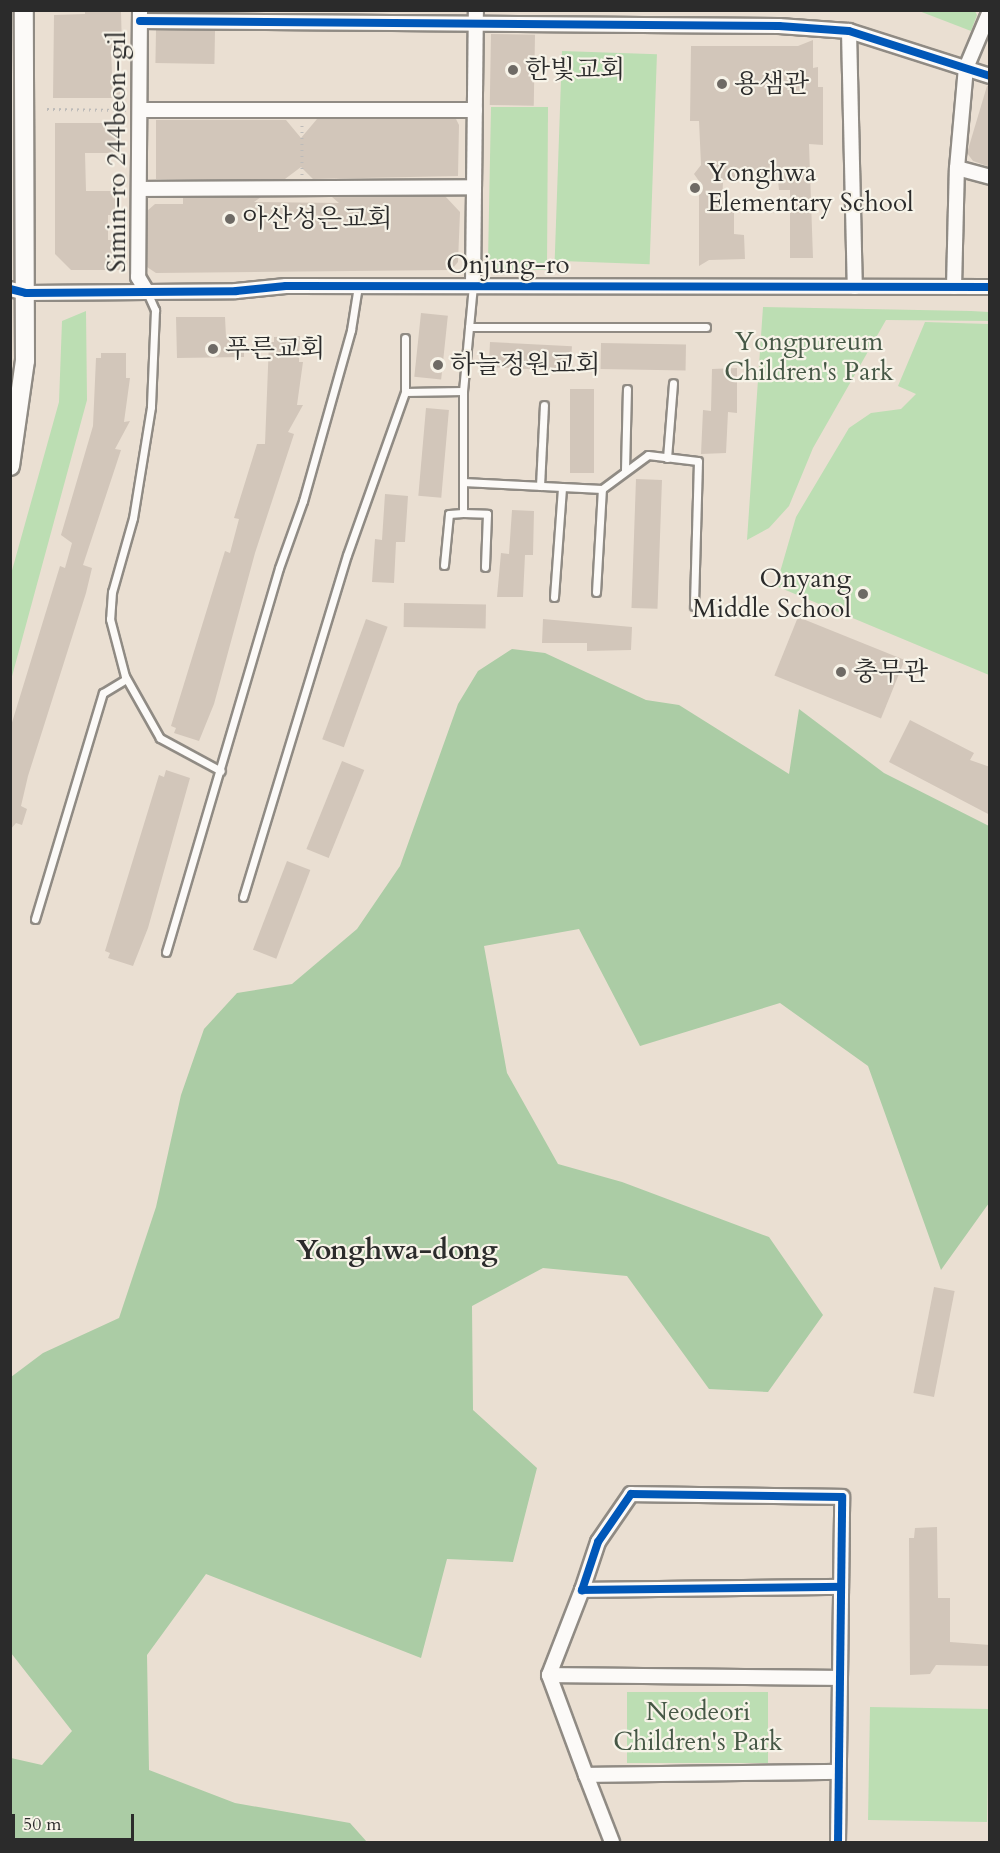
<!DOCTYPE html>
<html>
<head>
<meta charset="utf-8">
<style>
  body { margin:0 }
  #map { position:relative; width:1000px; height:1853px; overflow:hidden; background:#eadfd2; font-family:Cardo,"Noto Serif KR",serif }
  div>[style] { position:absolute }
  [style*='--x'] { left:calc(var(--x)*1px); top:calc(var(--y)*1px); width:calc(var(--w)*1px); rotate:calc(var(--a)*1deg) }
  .green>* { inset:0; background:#bcdeb3; transform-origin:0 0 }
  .forest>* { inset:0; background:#abcca5 }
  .building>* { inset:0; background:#d2c6ba; transform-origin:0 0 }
  .path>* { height:3px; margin-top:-1.5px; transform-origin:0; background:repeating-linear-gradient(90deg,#bdbbb9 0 1.5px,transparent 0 6px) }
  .roads { filter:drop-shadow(2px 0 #908b84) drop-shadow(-2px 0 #908b84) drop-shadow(0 2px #908b84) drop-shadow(0 -2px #908b84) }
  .service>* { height:7px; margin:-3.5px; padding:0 3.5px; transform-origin:3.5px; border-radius:3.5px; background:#fcfaf8 }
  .minor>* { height:14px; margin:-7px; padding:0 7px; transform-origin:7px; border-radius:7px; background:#fcfaf8 }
  .tertiary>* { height:18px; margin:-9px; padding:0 9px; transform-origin:9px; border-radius:9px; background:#fcfaf8 }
  .cycleway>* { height:8px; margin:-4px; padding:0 4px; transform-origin:4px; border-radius:4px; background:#0057b8 }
  .dots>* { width:16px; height:16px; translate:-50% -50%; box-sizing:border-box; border:3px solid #f7f3e8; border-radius:50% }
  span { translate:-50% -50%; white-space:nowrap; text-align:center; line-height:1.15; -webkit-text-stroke:4.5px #f7f3e8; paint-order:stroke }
  .poi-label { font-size:26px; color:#2b2b2b }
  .left { translate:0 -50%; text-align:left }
  .right { translate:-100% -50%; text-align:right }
  .street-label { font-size:26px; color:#2b2b2b }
  .park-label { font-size:26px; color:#465846 }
  .quarter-label { font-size:28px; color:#2b2b2b; font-weight:700 }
  .frame { position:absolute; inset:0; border:12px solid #2b2b2b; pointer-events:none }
  .scale { position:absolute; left:12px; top:1814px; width:122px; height:27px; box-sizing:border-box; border:3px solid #2b2b2b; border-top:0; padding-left:8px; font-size:18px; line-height:21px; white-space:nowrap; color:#2b2b2b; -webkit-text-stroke:4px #f7f3e8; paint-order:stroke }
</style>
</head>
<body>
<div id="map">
  <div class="green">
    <div style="clip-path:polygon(919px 11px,975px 11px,977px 15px,971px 31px)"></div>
    <div style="left:562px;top:51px;width:95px;height:210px;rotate:2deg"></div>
    <div style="clip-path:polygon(491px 107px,548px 107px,547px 270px,497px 270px,488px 262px)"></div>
    <div style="clip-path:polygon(763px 307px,971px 311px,989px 312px,989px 321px,886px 320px,813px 448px,789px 506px,769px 528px,747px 540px)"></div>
    <div style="clip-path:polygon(86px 311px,87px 400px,11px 680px,11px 574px,59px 402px,62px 321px)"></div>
    <div style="clip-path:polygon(925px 322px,989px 324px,989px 675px,776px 586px,796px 517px,849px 428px,871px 413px,901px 409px,916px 394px,898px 386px)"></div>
    <div style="left:627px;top:1692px;width:141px;height:71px"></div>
    <div style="left:870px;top:1707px;width:119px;height:113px;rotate:1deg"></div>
  </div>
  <div class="forest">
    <div style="clip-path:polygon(512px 649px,545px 653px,646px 700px,679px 705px,789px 774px,799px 709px,884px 773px,989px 826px,989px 1203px,941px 1270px,868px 1066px,780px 1003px,640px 1046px,579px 929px,484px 946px,507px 1073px,558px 1164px,622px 1182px,769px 1237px,823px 1315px,768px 1392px,709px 1389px,627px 1276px,543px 1268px,472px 1306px,473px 1410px,537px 1468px,513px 1562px,447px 1559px,421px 1658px,206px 1574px,147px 1655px,149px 1770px,235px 1803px,350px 1823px,367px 1842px,11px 1842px,11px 1758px,42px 1765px,72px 1731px,11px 1653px,11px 1377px,43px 1353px,119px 1318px,156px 1207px,181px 1095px,204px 1029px,237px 993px,292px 984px,357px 929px,400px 866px,458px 704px,478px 671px)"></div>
  </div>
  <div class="building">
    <div style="clip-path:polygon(85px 10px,121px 12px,122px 48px,111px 48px,112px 75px,120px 75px,120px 98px,53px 98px,54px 15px,85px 14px)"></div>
    <div style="left:156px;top:30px;width:59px;height:33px;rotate:1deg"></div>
    <div style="left:491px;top:34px;width:44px;height:71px;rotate:1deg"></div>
    <div style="clip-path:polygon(813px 40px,813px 68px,818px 67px,818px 87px,823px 87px,823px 145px,809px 144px,813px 258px,790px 258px,790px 190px,779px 190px,778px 180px,723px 180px,722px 212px,734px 212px,734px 234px,744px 235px,745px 259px,709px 260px,699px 266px,699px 181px,694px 174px,701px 165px,699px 121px,690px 121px,691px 46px,798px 46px)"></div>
    <div style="clip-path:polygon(987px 86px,990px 86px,990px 167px,973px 161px,967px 153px)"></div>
    <div style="clip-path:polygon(317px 119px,456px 119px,459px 125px,458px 176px,313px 179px,301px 167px,285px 179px,156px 179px,156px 120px,286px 120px,301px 138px)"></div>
    <div style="clip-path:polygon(55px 123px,122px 123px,122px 153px,85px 153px,86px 191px,121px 191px,121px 215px,108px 215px,108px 240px,120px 240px,120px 270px,71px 270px,55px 254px)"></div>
    <div style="clip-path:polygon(445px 196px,460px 212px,458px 262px,451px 270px,156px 273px,147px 267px,147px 211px,155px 204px,183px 204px,183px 198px,261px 197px,254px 202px,339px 203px,332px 197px)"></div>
    <div style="left:421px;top:313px;width:27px;height:64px;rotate:6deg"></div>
    <div style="clip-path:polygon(176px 317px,225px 317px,226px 337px,244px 337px,244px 357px,177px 358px)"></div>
    <div style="clip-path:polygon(300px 336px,299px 362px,303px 362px,297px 405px,303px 405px,288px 432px,294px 434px,255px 553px,214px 704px,199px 741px,174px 733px,176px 728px,171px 726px,225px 551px,230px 553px,239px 519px,234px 518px,257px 444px,265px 444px,269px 342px,274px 342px,274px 337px)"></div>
    <div style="left:490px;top:342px;width:82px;height:25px;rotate:3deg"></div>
    <div style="left:601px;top:343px;width:85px;height:26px;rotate:1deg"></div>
    <div style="clip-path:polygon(101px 353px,126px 353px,126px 378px,130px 378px,124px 422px,130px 421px,115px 449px,121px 450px,83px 565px,92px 568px,86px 593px,28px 776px,21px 806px,27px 809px,22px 825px,16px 823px,10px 830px,10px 729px,60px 566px,65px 568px,72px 543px,61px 535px,93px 426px,96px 358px,101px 358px)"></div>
    <div style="clip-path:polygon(737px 368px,737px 413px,728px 412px,726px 453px,701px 454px,703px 410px,711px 411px,712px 369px)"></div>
    <div style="left:570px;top:389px;width:24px;height:84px"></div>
    <div style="left:426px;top:408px;width:23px;height:88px;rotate:5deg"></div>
    <div style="left:636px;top:479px;width:26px;height:129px;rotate:2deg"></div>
    <div style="clip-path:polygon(385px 494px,408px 496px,405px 542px,396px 542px,394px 583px,372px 582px,375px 539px,382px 540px)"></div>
    <div style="clip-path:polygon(512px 510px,534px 511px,533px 555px,525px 555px,523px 597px,497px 597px,501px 553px,509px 554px)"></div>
    <div style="left:404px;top:603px;width:82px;height:24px;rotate:1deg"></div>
    <div style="left:798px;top:617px;width:115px;height:63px;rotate:22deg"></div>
    <div style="left:366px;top:619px;width:23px;height:128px;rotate:20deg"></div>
    <div style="clip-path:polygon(543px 619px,632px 627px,631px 650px,587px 651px,587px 643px,542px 643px)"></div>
    <div style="clip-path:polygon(910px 720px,974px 753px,970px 760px,990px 767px,990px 815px,889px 762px)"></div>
    <div style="left:342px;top:761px;width:24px;height:95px;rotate:22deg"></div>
    <div style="clip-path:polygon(166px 770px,190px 778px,148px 928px,133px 966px,108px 958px,110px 953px,105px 951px,159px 775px,164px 777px)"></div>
    <div style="left:287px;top:861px;width:25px;height:95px;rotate:21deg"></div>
    <div style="left:934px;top:1287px;width:21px;height:108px;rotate:11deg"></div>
    <div style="clip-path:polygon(937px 1527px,938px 1598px,950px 1598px,950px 1642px,990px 1645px,990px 1666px,936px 1665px,930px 1674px,910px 1675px,909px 1538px,914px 1538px,915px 1528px)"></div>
  </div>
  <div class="path">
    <div style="--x:47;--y:109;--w:79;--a:0.7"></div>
    <div style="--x:302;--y:175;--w:51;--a:-90"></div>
  </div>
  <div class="roads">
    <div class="service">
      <div style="--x:147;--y:292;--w:20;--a:66"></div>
      <div style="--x:155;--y:310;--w:97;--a:92.4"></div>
      <div style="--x:151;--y:407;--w:112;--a:99.2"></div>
      <div style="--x:133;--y:518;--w:77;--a:105.8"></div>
      <div style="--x:112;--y:592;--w:27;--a:94"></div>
      <div style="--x:110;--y:619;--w:59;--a:75.3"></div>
      <div style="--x:125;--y:676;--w:71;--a:60.6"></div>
      <div style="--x:160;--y:738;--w:69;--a:28.4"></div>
      <div style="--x:469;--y:327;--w:237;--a:0"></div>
      <div style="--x:405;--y:338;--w:54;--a:90"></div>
      <div style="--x:463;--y:391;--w:122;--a:90"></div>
      <div style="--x:463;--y:513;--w:24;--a:2"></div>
      <div style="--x:487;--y:514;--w:53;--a:92.2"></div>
      <div style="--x:667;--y:458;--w:75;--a:-85.4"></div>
      <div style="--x:625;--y:470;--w:81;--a:-88.6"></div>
      <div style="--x:463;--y:482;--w:139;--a:2.9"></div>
      <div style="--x:602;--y:489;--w:57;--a:-36.5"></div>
      <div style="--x:648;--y:455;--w:50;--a:6.8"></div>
      <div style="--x:698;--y:461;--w:145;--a:91.6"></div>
      <div style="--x:540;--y:486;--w:81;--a:-87.2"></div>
      <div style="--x:444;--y:565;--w:51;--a:-84.4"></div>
      <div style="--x:449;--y:514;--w:14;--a:-4"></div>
      <div style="--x:596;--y:592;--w:103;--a:-86.7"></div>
      <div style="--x:554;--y:597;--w:110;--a:-85.8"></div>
      <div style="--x:243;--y:897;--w:357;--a:-73.1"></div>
      <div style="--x:347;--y:555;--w:173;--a:-70.4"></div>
      <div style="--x:405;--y:392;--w:58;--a:-1"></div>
      <div style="--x:463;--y:391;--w:105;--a:-84.6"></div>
      <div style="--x:35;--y:919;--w:236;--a:-73.3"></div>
      <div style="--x:103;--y:693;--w:27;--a:-31"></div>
      <div style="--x:166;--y:952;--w:400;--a:-73.6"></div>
      <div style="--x:279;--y:568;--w:71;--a:-70.3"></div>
      <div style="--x:303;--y:501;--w:178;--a:-74.3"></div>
      <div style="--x:351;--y:330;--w:45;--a:-81"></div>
    </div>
    <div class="minor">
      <div style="--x:140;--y:10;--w:267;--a:90.4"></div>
      <div style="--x:138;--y:277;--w:17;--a:59"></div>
      <div style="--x:140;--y:21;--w:639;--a:0.45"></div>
      <div style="--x:779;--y:26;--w:70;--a:4.1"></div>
      <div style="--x:849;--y:31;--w:148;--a:17.7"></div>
      <div style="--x:849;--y:31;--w:256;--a:88.7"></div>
      <div style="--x:140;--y:110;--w:335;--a:0"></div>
      <div style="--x:957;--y:168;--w:34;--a:15"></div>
      <div style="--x:139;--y:189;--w:335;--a:-0.3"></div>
      <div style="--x:473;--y:286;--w:276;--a:-89.4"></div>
      <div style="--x:954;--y:287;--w:119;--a:-88.6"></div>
      <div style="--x:957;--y:168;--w:100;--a:-84.9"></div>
      <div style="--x:966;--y:68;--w:62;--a:-67.2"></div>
      <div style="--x:10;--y:289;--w:16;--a:14"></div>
      <div style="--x:26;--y:293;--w:210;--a:-0.5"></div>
      <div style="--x:236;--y:291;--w:50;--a:-5.7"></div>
      <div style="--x:286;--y:286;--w:704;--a:0.08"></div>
      <div style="--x:582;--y:1590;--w:91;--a:111.2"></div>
      <div style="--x:549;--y:1675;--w:107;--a:69.7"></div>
      <div style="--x:586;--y:1775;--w:252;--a:-0.7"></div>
      <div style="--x:549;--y:1675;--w:290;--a:0.6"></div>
      <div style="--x:586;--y:1775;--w:72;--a:68.8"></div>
      <div style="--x:838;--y:1842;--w:345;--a:-89.3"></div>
      <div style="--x:842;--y:1497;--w:211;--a:-179.2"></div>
      <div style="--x:631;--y:1494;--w:58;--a:124.5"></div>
      <div style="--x:598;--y:1542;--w:51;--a:108.4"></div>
      <div style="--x:582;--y:1590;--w:259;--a:-0.7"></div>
    </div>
    <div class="tertiary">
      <div style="--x:10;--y:466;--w:106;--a:-81.9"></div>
      <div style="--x:25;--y:361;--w:351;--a:-90.2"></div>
    </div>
  </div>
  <div class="cycleway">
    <div style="--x:140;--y:21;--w:639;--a:0.45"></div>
    <div style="--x:779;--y:26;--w:70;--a:4.1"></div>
    <div style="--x:849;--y:31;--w:148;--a:17.7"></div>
    <div style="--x:10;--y:289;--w:16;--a:14"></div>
    <div style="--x:26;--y:293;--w:210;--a:-0.5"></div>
    <div style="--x:236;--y:291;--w:50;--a:-5.7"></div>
    <div style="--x:286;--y:286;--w:704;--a:0.08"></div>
    <div style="--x:838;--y:1842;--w:345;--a:-89.3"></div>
    <div style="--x:842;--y:1497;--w:211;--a:-179.2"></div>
    <div style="--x:631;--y:1494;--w:58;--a:124.5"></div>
    <div style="--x:598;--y:1542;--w:51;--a:108.4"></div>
    <div style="--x:582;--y:1590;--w:259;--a:-0.7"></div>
  </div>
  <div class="dots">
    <div style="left:513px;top:70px;background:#6e6a65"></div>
    <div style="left:722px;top:84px;background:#6e6a65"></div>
    <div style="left:695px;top:188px;background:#6e6a65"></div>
    <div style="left:230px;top:219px;background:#6e6a65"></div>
    <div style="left:213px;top:349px;background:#6e6a65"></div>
    <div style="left:438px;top:365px;background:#6e6a65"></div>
    <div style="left:863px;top:594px;background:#6e6a65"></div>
    <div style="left:841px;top:672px;background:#6e6a65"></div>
  </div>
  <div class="poi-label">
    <span class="left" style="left:525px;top:70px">한빛교회</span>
    <span class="left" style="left:734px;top:84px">용샘관</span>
    <span class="left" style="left:707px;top:188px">Yonghwa<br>Elementary School</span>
    <span class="left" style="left:242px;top:219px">아산성은교회</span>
    <span class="left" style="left:225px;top:349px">푸른교회</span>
    <span class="left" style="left:450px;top:365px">하늘정원교회</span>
    <span class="right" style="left:851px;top:594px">Onyang<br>Middle School</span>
    <span class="left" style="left:853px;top:672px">충무관</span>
  </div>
  <div class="street-label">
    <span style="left:117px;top:152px;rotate:-90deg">Simin-ro 244beon-gil</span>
    <span style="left:508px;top:265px">Onjung-ro</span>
  </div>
  <div class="park-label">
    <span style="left:809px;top:357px">Yongpureum<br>Children's Park</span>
    <span style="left:698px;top:1727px">Neodeori<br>Children's Park</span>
  </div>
  <div class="quarter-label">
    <span style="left:397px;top:1250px">Yonghwa-dong</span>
  </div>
  <div class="frame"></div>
  <div class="scale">50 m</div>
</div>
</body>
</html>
